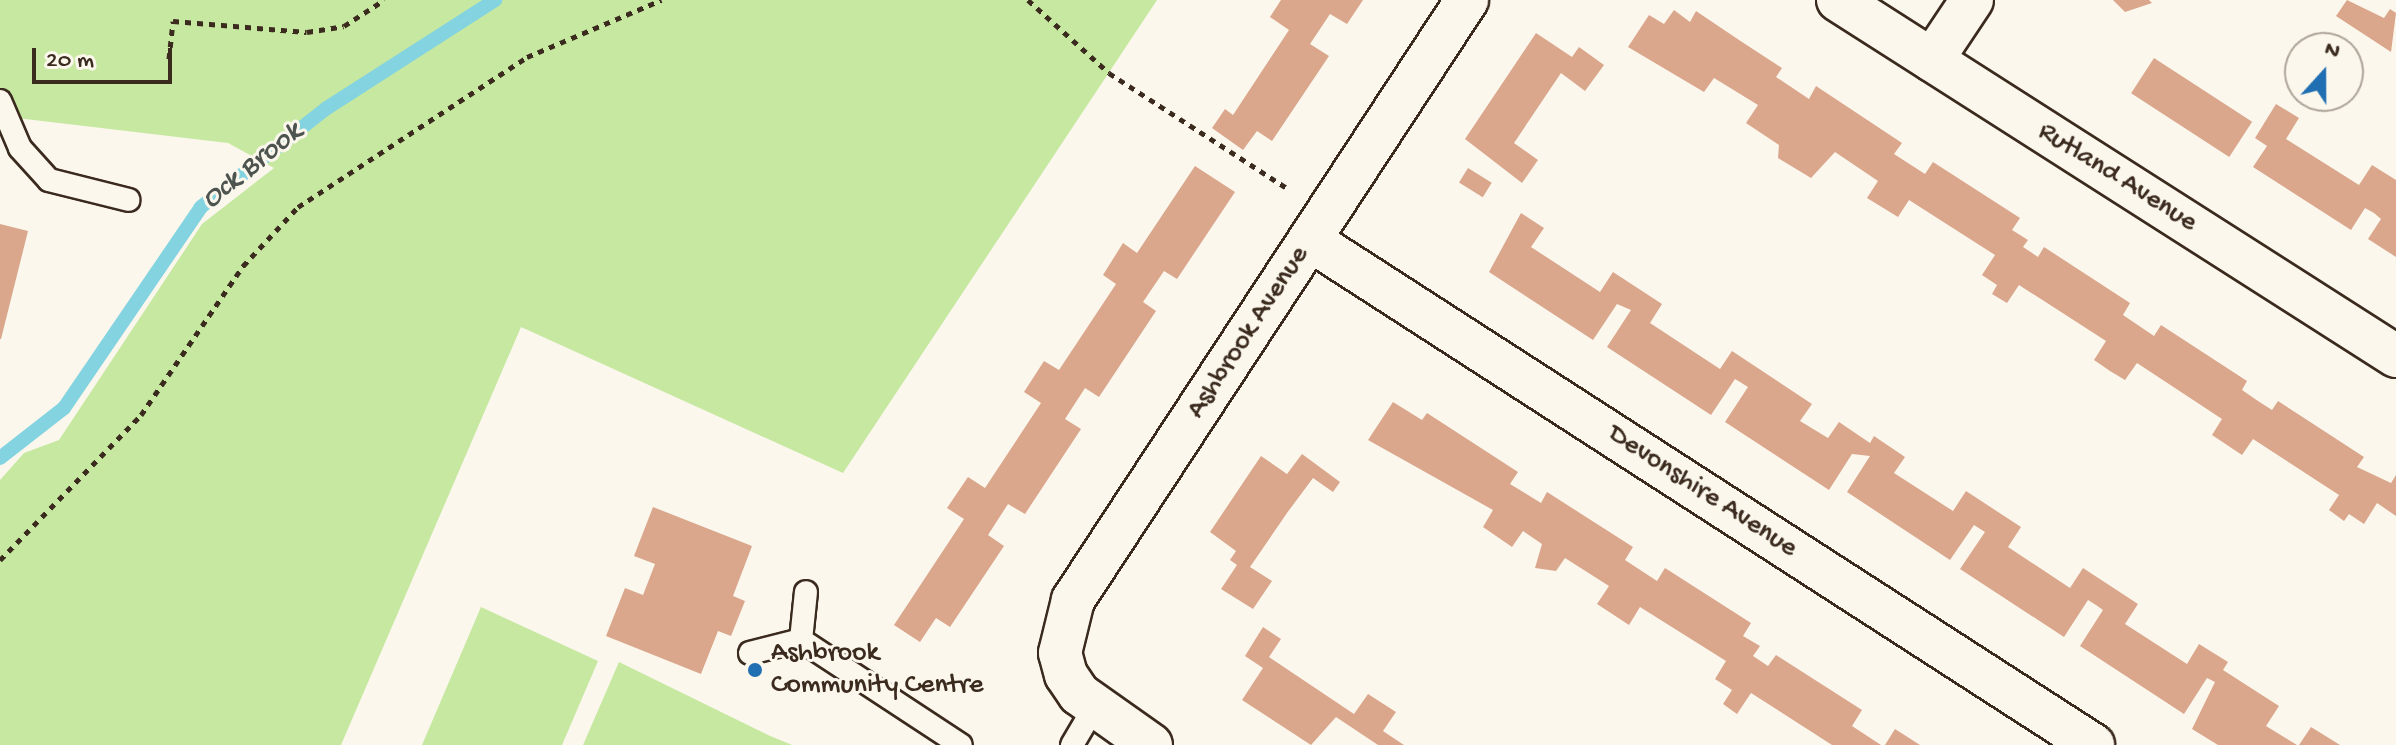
<!DOCTYPE html>
<html>
<head>
<meta charset="utf-8">
<style>
  body { margin:0 }
  #map { position:relative; width:2396px; height:745px; overflow:hidden; background:#fbf7ec; font-family:"Gochi Hand",sans-serif }
  div>[style] { position:absolute }
  [style*='--x'] { left:calc(var(--x)*1px); top:calc(var(--y)*1px); width:calc(var(--w)*1px); rotate:calc(var(--a)*1deg) }
  .green>* { inset:0; background:#c6e8a1 }
  .stream>* { height:14px; margin:-7px; padding:0 7px; transform-origin:7px; border-radius:7px; background:#84d3e1 }
  .building>* { inset:0; background:#daa78d; transform-origin:0 0 }
  .path>* { height:5px; margin-top:-2.5px; transform-origin:0; background:repeating-linear-gradient(90deg,#3b2a1e 0 6px,transparent 0 12px) }
  .roads { filter:drop-shadow(2px 0 #3b2a1e) drop-shadow(-2px 0 #3b2a1e) drop-shadow(0 2px #3b2a1e) drop-shadow(0 -2px #3b2a1e) }
  .service>* { height:22px; margin:-11px; padding:0 11px; transform-origin:11px; border-radius:11px; background:#fbf7ec }
  .minor>* { height:42px; margin:-21px; padding:0 21px; transform-origin:21px; border-radius:21px; background:#fbf7ec }
  .dots>* { width:22px; height:22px; translate:-50% -50%; box-sizing:border-box; border:4px solid #fbf7ec; border-radius:50% }
  span { translate:-50% -50%; white-space:nowrap; text-align:center; line-height:1.15; -webkit-text-stroke:6px #fbf7ec; paint-order:stroke }
  .street-label { font-size:28px; color:#3b2a1e }
  .poi-label { font-size:28px; color:#3b2a1e }
  .left { translate:0 -50%; text-align:left }
  .water-label { font-size:30px; color:#4d544f; font-style:italic }
  .north { position:absolute; left:2284px; top:32px; width:80px; height:80px; box-sizing:border-box; background:#fbf7ec; border:2px solid #aea59a; border-radius:50%; rotate:21deg; font-size:22px; font-weight:700; line-height:32px; text-align:center; color:#3b2a1e }
  .north::after { content:''; display:block; margin:auto; width:28px; height:36px; background:#1f6fb2; clip-path:polygon(50% 0,100% 100%,50% 72%,0 100%) }
  .scale { position:absolute; left:32px; top:48px; width:140px; height:36px; box-sizing:border-box; border:4px solid #3b2a1e; border-top:0; padding-left:10px; font-size:24px; line-height:28px; white-space:nowrap; color:#3b2a1e; -webkit-text-stroke:6px #fbf7ec; paint-order:stroke }
</style>
</head>
<body>
<div id="map">
  <div class="green">
    <div style="clip-path:polygon(0 0,1157px 0,843px 473px,521px 327px,341px 745px,0 745px,0 480px,24px 453px,59px 440px,202px 224px,274px 168px,228px 143px,0 116px)"></div>
    <div style="clip-path:polygon(481px 607px,598px 661px,562px 745px,422px 745px)"></div>
    <div style="clip-path:polygon(619px 662px,768px 735px,792px 745px,583px 745px)"></div>
  </div>
  <div class="stream">
    <div style="--x:0;--y:458;--w:81;--a:-38"></div>
    <div style="--x:64;--y:408;--w:243;--a:-55.7"></div>
    <div style="--x:201;--y:207;--w:160;--a:-38.2"></div>
    <div style="--x:327;--y:108;--w:200;--a:-32.7"></div>
  </div>
  <div class="building">
    <div style="clip-path:polygon(1281px 0,1363px 0,1347px 24px,1330px 14px,1310px 44px,1329px 56px,1272px 141px,1257px 131px,1243px 150px,1212px 128px,1225px 109px,1233px 115px,1289px 30px,1270px 17px)"></div>
    <div style="clip-path:polygon(2113px 0,2149px 0,2152px 3px,2125px 12px)"></div>
    <div style="clip-path:polygon(2347px 0,2384px 18px,2390px 9px,2396px 13px,2391px 52px,2336px 16px)"></div>
    <div style="clip-path:polygon(1674px 10px,1690px 22px,1696px 11px,1739px 40px,1782px 68px,1776px 77px,1809px 99px,1816px 86px,1902px 143px,1894px 154px,1925px 174px,1933px 162px,2020px 218px,2012px 230px,2028px 240px,2023px 247px,2038px 257px,2044px 247px,2130px 303px,2123px 315px,2154px 336px,2161px 325px,2247px 381px,2242px 390px,2258px 401px,2272px 410px,2278px 401px,2364px 457px,2357px 467px,2391px 483px,2396px 475px,2396px 516px,2377px 503px,2364px 524px,2349px 514px,2344px 521px,2329px 510px,2339px 495px,2253px 439px,2242px 455px,2212px 435px,2222px 419px,2137px 363px,2125px 380px,2110px 371px,2094px 360px,2106px 341px,2019px 285px,2007px 303px,1992px 294px,1997px 285px,1982px 275px,1995px 255px,1909px 200px,1898px 217px,1867px 198px,1878px 181px,1835px 152px,1811px 178px,1778px 158px,1779px 145px,1746px 123px,1758px 105px,1714px 78px,1704px 92px,1628px 47px,1649px 15px,1664px 24px)"></div>
    <div style="clip-path:polygon(1536px 33px,1572px 57px,1579px 47px,1604px 65px,1585px 91px,1561px 73px,1514px 143px,1538px 160px,1522px 183px,1465px 139px)"></div>
    <div style="left:2154px;top:58px;width:117px;height:42px;rotate:33deg"></div>
    <div style="clip-path:polygon(2276px 104px,2299px 118px,2286px 139px,2359px 185px,2372px 165px,2396px 180px,2396px 257px,2368px 239px,2381px 219px,2374px 213px,2365px 208px,2351px 230px,2253px 167px,2267px 146px,2255px 138px)"></div>
    <div style="clip-path:polygon(1195px 166px,1235px 192px,1177px 279px,1164px 271px,1143px 302px,1156px 311px,1099px 397px,1085px 388px,1065px 419px,1081px 429px,1025px 514px,1008px 504px,988px 535px,1004px 546px,950px 627px,936px 618px,920px 642px,894px 625px,964px 519px,947px 508px,968px 477px,985px 488px,1041px 403px,1024px 392px,1044px 361px,1059px 370px,1116px 284px,1103px 275px,1123px 243px,1137px 253px)"></div>
    <div style="left:1468px;top:168px;width:28px;height:17px;rotate:32deg"></div>
    <div style="clip-path:polygon(1521px 213px,1544px 228px,1531px 247px,1600px 292px,1613px 272px,1662px 304px,1650px 323px,1720px 369px,1732px 351px,1812px 404px,1800px 421px,1828px 438px,1839px 422px,1870px 443px,1874px 436px,1905px 457px,1894px 473px,1953px 511px,1966px 491px,2021px 527px,2008px 547px,2070px 588px,2083px 568px,2138px 604px,2125px 624px,2187px 664px,2199px 644px,2228px 662px,2223px 670px,2279px 706px,2266px 726px,2297px 745px,2218px 745px,2192px 729px,2215px 682px,2207px 678px,2184px 714px,2080px 646px,2103px 610px,2096px 605px,2088px 600px,2064px 637px,1960px 569px,1985px 532px,1974px 525px,1950px 560px,1847px 492px,1870px 456px,1852px 454px,1829px 490px,1725px 422px,1748px 387px,1740px 382px,1735px 379px,1711px 415px,1607px 347px,1631px 310px,1617px 304px,1593px 340px,1489px 272px)"></div>
    <div style="clip-path:polygon(0 224px,28px 231px,1px 339px,0 339px)"></div>
    <div style="clip-path:polygon(1393px 402px,1422px 420px,1427px 413px,1518px 472px,1510px 484px,1541px 503px,1547px 492px,1633px 547px,1625px 560px,1657px 581px,1665px 568px,1751px 623px,1743px 636px,1760px 646px,1753px 656px,1768px 666px,1776px 655px,1862px 710px,1852px 726px,1881px 745px,1832px 745px,1751px 693px,1737px 714px,1723px 704px,1732px 690px,1715px 679px,1726px 661px,1640px 607px,1629px 625px,1597px 604px,1609px 586px,1565px 558px,1556px 571px,1535px 568px,1542px 544px,1523px 531px,1512px 547px,1483px 527px,1493px 510px,1368px 440px)"></div>
    <div style="clip-path:polygon(1302px 454px,1340px 482px,1333px 492px,1313px 478px,1287px 513px,1250px 567px,1272px 581px,1253px 609px,1221px 589px,1237px 565px,1230px 560px,1236px 551px,1210px 532px,1261px 456px,1287px 474px)"></div>
    <div style="clip-path:polygon(653px 507px,752px 546px,733px 596px,745px 601px,731px 636px,718px 631px,701px 674px,606px 636px,625px 588px,643px 595px,655px 564px,634px 556px)"></div>
    <div style="clip-path:polygon(1263px 627px,1281px 639px,1269px 657px,1354px 714px,1368px 694px,1396px 712px,1383px 731px,1404px 745px,1378px 745px,1336px 717px,1311px 745px,1242px 700px,1263px 668px,1245px 656px)"></div>
    <div style="clip-path:polygon(2311px 727px,2340px 745px,2299px 745px)"></div>
    <div style="clip-path:polygon(1895px 729px,1920px 745px,1885px 745px)"></div>
  </div>
  <div class="path">
    <div style="--x:1028;--y:0;--w:109;--a:42"></div>
    <div style="--x:1109;--y:73;--w:213;--a:32.9"></div>
    <div style="--x:169;--y:59;--w:38;--a:-84"></div>
    <div style="--x:173;--y:21;--w:134;--a:4.7"></div>
    <div style="--x:307;--y:32;--w:37;--a:-9"></div>
    <div style="--x:344;--y:26;--w:48;--a:-33"></div>
    <div style="--x:0;--y:560;--w:202;--a:-45.8"></div>
    <div style="--x:141;--y:415;--w:181;--a:-55.6"></div>
    <div style="--x:243;--y:266;--w:81;--a:-47"></div>
    <div style="--x:298;--y:207;--w:274;--a:-33.2"></div>
    <div style="--x:527;--y:57;--w:146;--a:-23"></div>
  </div>
  <div class="roads">
    <div class="service">
      <div style="--x:0;--y:101;--w:51;--a:66.9"></div>
      <div style="--x:20;--y:148;--w:43;--a:47.8"></div>
      <div style="--x:49;--y:180;--w:82;--a:14"></div>
      <div style="--x:801;--y:640;--w:191;--a:33.3"></div>
      <div style="--x:750;--y:653;--w:53;--a:-14.3"></div>
      <div style="--x:801;--y:640;--w:48;--a:-84.1"></div>
      <div style="--x:1072;--y:745;--w:45;--a:-59.5"></div>
    </div>
    <div class="minor">
      <div style="--x:1838;--y:0;--w:662;--a:32.54"></div>
      <div style="--x:1932;--y:60;--w:72;--a:-56.3"></div>
      <div style="--x:1310;--y:240;--w:932;--a:32.82"></div>
      <div style="--x:1151;--y:745;--w:88;--a:-144.7"></div>
      <div style="--x:1079;--y:694;--w:23;--a:-124"></div>
      <div style="--x:1066;--y:675;--w:23;--a:-105"></div>
      <div style="--x:1060;--y:653;--w:55;--a:-76.2"></div>
      <div style="--x:1073;--y:600;--w:718;--a:-56.71"></div>
    </div>
  </div>
  <div class="dots">
    <div style="left:755px;top:670px;background:#1f6fb2"></div>
  </div>
  <div class="street-label">
    <span style="left:2117px;top:178px;rotate:32deg">Rutland Avenue</span>
    <span style="left:1249px;top:333px;rotate:-57deg">Ashbrook Avenue</span>
    <span style="left:1702px;top:492px;rotate:33deg">Devonshire Avenue</span>
  </div>
  <div class="poi-label">
    <span class="left" style="left:771px;top:670px">Ashbrook<br>Community Centre</span>
  </div>
  <div class="water-label">
    <span style="left:253px;top:167px;rotate:-39deg">Ock Brook</span>
  </div>
  <div class="north">N</div>
  <div class="scale">20 m</div>
</div>
</body>
</html>
